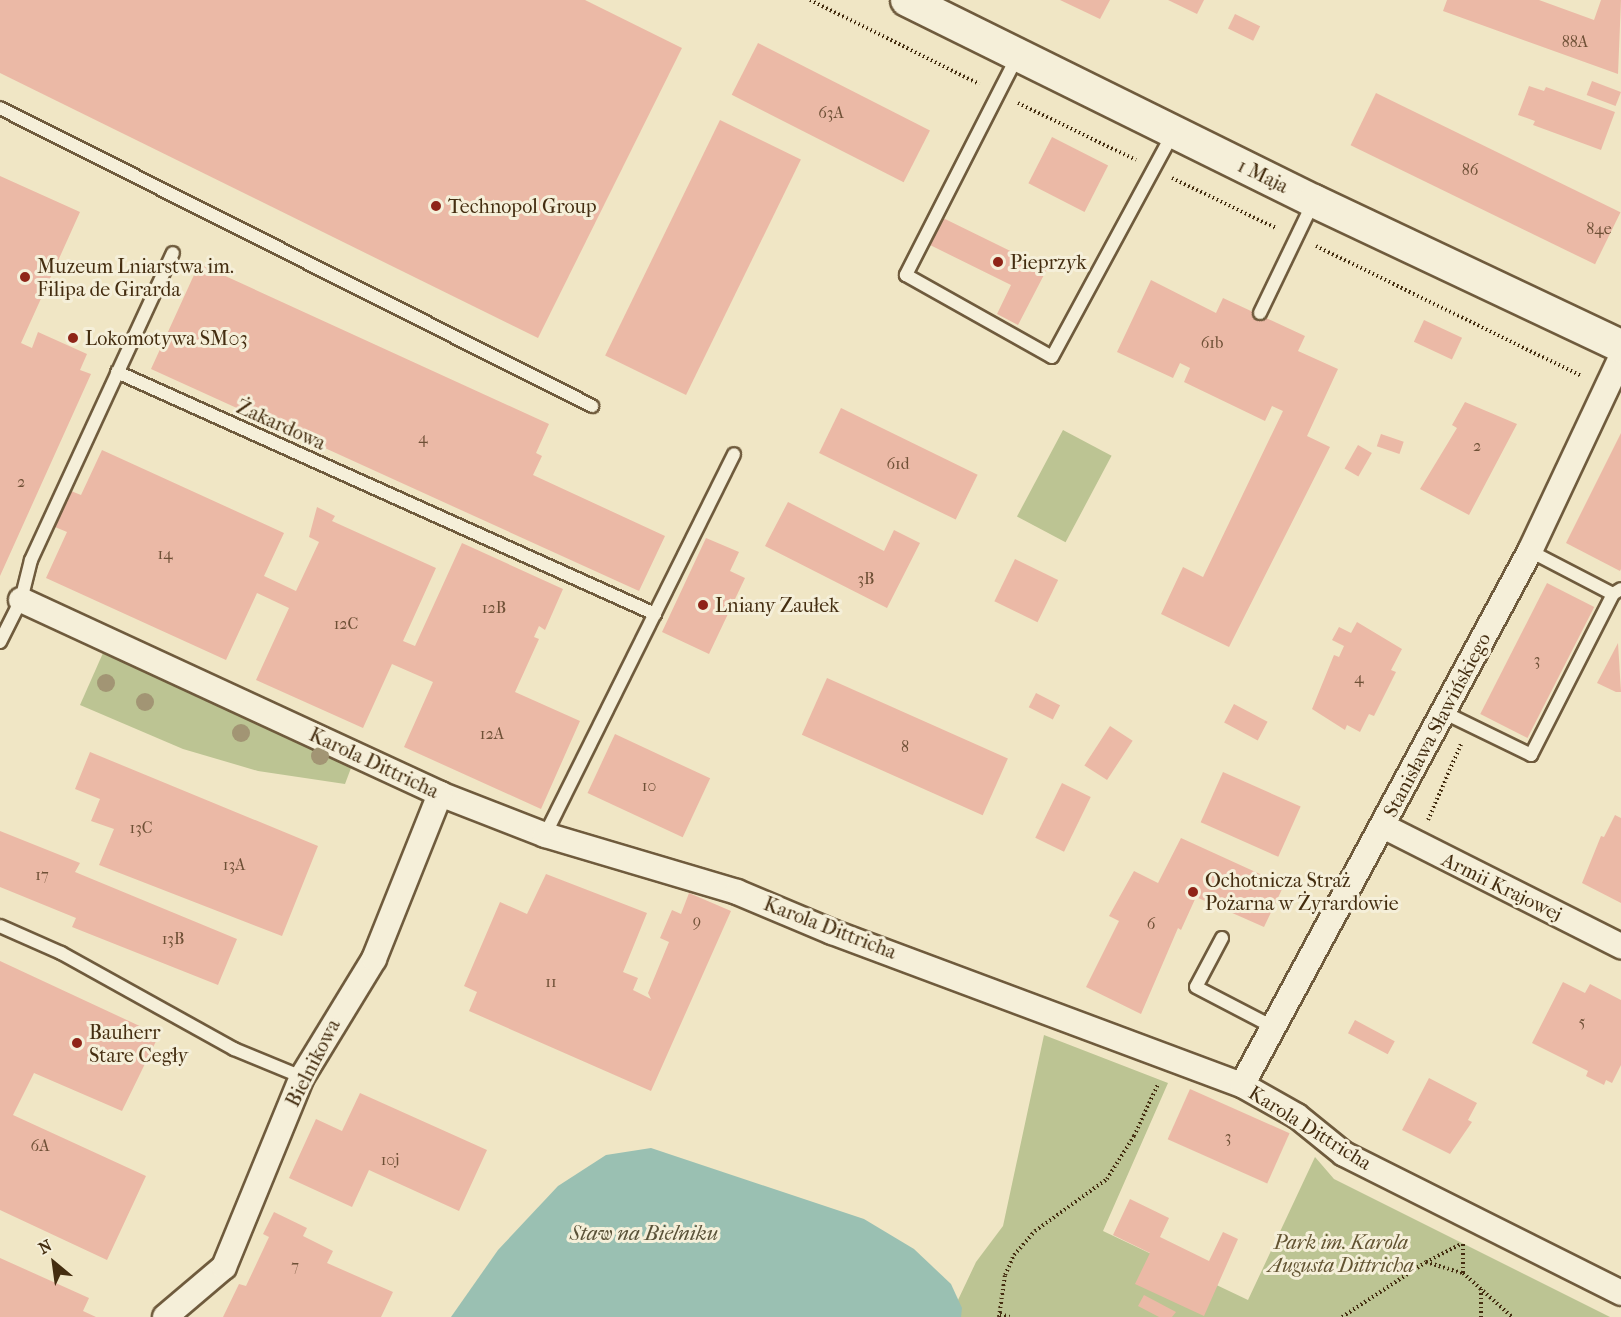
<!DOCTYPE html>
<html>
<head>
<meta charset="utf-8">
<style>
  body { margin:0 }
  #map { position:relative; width:1621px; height:1317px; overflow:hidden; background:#f0e6c5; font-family:"IM FELL French Canon",serif }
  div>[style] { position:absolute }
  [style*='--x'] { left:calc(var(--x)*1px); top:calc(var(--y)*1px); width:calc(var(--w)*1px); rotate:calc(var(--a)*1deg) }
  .green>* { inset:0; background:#bcc493; transform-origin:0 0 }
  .water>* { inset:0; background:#9ac0b2 }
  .building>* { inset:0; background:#ebb9a6; transform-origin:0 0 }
  .path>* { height:4px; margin-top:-2px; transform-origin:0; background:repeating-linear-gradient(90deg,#442d10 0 1.5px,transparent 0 4.5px) }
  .roads { filter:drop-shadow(2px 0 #6f5b3d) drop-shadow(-2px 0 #6f5b3d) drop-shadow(0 2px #6f5b3d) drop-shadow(0 -2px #6f5b3d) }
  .service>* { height:12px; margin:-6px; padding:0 6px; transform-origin:6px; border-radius:6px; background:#f5efd9 }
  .minor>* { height:24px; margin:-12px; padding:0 12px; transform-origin:12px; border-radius:12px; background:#f5efd9 }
  .tertiary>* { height:32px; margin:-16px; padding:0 16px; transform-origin:16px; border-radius:16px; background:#f5efd9 }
  .trees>* { width:18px; height:18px; margin:-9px; border-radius:50%; background:#a29574 }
  .dots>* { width:16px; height:16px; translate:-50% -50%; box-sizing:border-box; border:3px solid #f5efd9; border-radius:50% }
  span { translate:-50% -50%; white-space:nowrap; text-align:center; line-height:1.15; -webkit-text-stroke:6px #f5efd9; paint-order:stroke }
  .number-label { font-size:16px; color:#6e5036 }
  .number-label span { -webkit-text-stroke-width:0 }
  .street-label { font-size:20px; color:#442d10 }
  .poi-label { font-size:20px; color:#442d10 }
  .left { translate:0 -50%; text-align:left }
  .park-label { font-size:20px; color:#625331; font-style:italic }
  .water-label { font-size:21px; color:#5a5238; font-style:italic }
  .north { position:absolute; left:24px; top:1233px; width:60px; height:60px; -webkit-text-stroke:4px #f5efd9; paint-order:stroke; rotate:331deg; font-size:16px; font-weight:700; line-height:24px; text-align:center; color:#442d10 }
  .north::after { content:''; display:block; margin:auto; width:21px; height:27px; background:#442d10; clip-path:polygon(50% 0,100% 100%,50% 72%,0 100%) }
</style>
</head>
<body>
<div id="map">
  <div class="green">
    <div style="left:1063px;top:430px;width:55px;height:98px;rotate:28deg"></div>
    <div style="clip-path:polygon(103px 653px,349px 763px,351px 768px,345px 784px,258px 771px,183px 749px,80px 705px)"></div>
    <div style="clip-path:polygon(1044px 1035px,1168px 1083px,1103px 1231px,1248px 1300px,1315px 1157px,1334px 1179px,1610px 1317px,961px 1317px,958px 1300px,976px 1262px,1003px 1226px)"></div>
  </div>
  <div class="water">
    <div style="clip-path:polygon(651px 1148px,864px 1219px,914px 1249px,951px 1284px,962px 1308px,961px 1317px,451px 1317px,498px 1250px,558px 1186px,606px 1155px)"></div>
  </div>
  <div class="building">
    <div style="clip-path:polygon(0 0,585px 0,682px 48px,538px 338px,0 73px)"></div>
    <div style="clip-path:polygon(1060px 0,1110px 0,1100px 19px)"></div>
    <div style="clip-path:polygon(1168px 0,1204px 0,1197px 14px)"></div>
    <div style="clip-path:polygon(1447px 0,1539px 0,1594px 20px,1601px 0,1621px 0,1618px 74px,1443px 11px)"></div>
    <div style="left:1235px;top:14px;width:28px;height:16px;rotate:26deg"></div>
    <div style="left:758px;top:43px;width:193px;height:58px;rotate:27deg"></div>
    <div style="left:1592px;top:81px;width:31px;height:15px;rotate:21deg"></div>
    <div style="clip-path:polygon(1529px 86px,1544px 91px,1546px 87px,1615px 112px,1601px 150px,1533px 125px,1535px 121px,1518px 115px)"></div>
    <div style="left:1376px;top:93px;width:272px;height:58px;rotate:26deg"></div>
    <div style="left:720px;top:120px;width:90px;height:262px;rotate:26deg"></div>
    <div style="left:1052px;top:137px;width:63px;height:52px;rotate:27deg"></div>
    <div style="clip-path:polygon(0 176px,80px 212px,21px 343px,32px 348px,38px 332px,87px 354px,80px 370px,91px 374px,0 576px)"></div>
    <div style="clip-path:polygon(943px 218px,1047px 269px,1018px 325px,997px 314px,1011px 285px,930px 245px)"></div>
    <div style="clip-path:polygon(199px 264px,549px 424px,536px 453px,542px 456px,533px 475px,665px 536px,639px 591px,151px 369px)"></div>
    <div style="clip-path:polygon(1151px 280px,1216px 313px,1223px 298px,1305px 336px,1298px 351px,1338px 369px,1307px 436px,1330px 447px,1229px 647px,1161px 614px,1183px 567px,1203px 577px,1283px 411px,1272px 406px,1265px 421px,1184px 382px,1190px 368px,1180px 363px,1173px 378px,1117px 352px)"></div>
    <div style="left:1424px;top:320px;width:42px;height:24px;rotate:25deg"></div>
    <div style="clip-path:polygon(1465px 402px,1517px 424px,1469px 515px,1420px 489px,1457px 428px,1452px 425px)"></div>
    <div style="left:841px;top:408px;width:152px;height:50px;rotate:26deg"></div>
    <div style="clip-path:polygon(1621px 433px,1621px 569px,1620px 571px,1566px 543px)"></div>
    <div style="left:1381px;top:434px;width:24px;height:13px;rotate:19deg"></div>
    <div style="left:1358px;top:445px;width:16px;height:27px;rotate:30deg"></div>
    <div style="clip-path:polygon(102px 450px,284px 533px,264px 576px,296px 591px,319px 542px,309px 537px,317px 507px,335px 516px,332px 521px,436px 568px,403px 641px,415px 646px,462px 543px,563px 589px,545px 630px,539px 626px,534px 637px,539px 639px,515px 692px,580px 721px,541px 809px,404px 747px,433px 682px,392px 664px,363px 728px,256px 680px,289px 608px,257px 593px,226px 660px,46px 578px,67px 532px,55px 527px,71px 491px,81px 495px)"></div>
    <div style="clip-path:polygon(788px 502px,884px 551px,894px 530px,920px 543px,887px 608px,765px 546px)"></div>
    <div style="clip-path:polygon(706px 538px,739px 552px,730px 571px,745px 578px,709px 654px,662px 632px)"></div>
    <div style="left:1015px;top:559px;width:48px;height:47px;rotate:26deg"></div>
    <div style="left:1547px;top:583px;width:53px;height:147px;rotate:27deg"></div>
    <div style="clip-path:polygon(1357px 622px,1402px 649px,1391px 670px,1396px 672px,1374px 716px,1369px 714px,1360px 732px,1347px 725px,1345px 730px,1312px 709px,1334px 655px,1339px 657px,1344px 646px,1332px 640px,1339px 627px,1351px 633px)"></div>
    <div style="clip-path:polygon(1618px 643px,1621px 692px,1616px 692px,1597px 683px)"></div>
    <div style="left:827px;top:678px;width:198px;height:62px;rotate:24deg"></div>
    <div style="left:1036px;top:693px;width:27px;height:16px;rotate:27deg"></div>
    <div style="left:1234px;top:704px;width:38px;height:21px;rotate:28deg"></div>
    <div style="left:1110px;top:726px;width:27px;height:47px;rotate:33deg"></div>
    <div style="left:615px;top:734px;width:105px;height:65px;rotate:25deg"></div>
    <div style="clip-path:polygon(90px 752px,318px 846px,282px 936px,99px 865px,114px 829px,91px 821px,100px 799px,75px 789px)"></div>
    <div style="left:1223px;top:772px;width:85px;height:55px;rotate:24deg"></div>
    <div style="left:1062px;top:783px;width:32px;height:61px;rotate:26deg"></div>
    <div style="clip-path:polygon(1615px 815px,1621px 818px,1621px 903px,1582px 883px,1601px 836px,1604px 837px)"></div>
    <div style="clip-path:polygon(0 831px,80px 863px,75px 872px,237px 939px,218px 985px,72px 927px,76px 918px,0 887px)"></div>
    <div style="clip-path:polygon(1181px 838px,1284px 885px,1264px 927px,1196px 897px,1181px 930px,1178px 928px,1141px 1014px,1086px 987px,1119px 921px,1109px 916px,1134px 871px,1158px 883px)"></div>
    <div style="clip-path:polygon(546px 874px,647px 913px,623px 972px,638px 978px,633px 990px,651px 999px,648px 993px,669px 942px,660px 938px,672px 910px,681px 914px,689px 893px,731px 911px,651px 1091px,469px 1011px,477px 992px,464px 986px,500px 902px,527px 914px)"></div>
    <div style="clip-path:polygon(0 961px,159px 1035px,122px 1111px,34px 1073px,13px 1115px,146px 1176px,107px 1260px,0 1210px)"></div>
    <div style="clip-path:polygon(1563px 982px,1585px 993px,1590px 984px,1621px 1000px,1621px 1065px,1612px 1083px,1606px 1080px,1604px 1085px,1586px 1076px,1588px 1071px,1532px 1043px)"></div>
    <div style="left:1355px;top:1020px;width:45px;height:15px;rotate:28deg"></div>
    <div style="clip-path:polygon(1429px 1078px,1477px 1103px,1468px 1120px,1472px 1122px,1450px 1154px,1402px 1130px)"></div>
    <div style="left:1190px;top:1089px;width:109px;height:55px;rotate:24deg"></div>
    <div style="clip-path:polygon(360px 1093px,487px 1150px,459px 1211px,369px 1170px,352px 1207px,289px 1178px,316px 1119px,342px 1131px)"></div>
    <div style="clip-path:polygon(1130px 1199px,1169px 1218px,1160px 1237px,1209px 1261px,1223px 1232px,1238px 1239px,1204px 1316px,1135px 1284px,1150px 1253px,1113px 1235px)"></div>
    <div style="clip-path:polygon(274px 1212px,307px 1228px,303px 1236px,333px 1251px,327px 1263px,393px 1292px,381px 1317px,223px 1317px,239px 1284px,246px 1286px,269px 1237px,263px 1234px)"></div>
    <div style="clip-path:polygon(0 1258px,89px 1298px,83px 1311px,96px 1317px,0 1317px)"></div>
    <div style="clip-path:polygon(1144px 1295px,1176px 1312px,1172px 1317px,1159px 1317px,1138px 1306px)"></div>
  </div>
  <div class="path">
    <div style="--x:810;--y:0;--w:189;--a:26.4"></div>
    <div style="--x:1018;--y:103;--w:131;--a:25.8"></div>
    <div style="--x:1172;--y:178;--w:115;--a:25.7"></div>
    <div style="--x:1316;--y:246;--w:295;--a:26.1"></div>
    <div style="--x:1428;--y:820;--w:83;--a:-66.5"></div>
    <div style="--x:1463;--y:1244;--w:29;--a:90"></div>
    <div style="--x:1426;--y:1262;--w:39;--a:17"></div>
    <div style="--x:1463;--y:1273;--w:66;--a:41.9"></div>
    <div style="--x:1000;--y:1314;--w:10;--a:17"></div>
    <div style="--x:999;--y:1317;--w:42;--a:-81.9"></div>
    <div style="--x:1005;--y:1275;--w:22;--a:-66"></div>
    <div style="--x:1014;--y:1255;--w:32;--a:-49"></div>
    <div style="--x:1035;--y:1231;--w:89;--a:-35.8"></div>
    <div style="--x:1107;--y:1179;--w:51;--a:-57.9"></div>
    <div style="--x:1134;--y:1136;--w:57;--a:-65.2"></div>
    <div style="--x:1342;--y:1317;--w:100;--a:-33.2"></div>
    <div style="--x:1426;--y:1262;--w:39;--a:-27"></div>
    <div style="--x:1481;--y:1317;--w:28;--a:-90"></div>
  </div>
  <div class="roads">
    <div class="service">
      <div style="--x:1018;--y:55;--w:247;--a:117"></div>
      <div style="--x:906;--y:275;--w:167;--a:29.3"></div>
      <div style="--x:1052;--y:357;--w:255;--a:-61.6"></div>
      <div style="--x:0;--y:108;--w:663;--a:26.72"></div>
      <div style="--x:1260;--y:313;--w:124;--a:-64.3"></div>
      <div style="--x:117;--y:372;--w:590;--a:24.22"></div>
      <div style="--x:1530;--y:551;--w:93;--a:27.4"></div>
      <div style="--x:1613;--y:594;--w:9;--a:-32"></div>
      <div style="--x:0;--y:642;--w:47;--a:-63.4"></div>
      <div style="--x:21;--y:600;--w:41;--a:-76"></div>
      <div style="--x:31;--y:560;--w:338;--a:-65.2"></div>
      <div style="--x:1443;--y:712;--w:98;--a:26"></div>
      <div style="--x:1531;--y:755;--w:181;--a:-63"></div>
      <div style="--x:545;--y:835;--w:425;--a:-63.6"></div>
      <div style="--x:0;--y:926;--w:67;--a:23.9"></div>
      <div style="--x:61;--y:953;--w:198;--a:29"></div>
      <div style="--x:234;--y:1049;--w:74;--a:22.4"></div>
      <div style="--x:1222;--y:938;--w:55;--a:118"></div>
      <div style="--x:1196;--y:987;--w:87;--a:27.5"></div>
    </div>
    <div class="minor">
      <div style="--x:21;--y:600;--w:462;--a:24.8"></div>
      <div style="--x:440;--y:794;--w:113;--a:21.3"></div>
      <div style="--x:545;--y:835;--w:200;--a:16.5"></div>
      <div style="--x:737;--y:892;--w:103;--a:22.8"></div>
      <div style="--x:832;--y:932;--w:438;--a:20.5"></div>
      <div style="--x:1242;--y:1085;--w:63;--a:29.4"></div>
      <div style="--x:1297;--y:1116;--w:60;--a:39"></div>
      <div style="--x:1344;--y:1154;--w:310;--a:26.6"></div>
      <div style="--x:1383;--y:826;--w:267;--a:26.8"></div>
      <div style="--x:1242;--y:1085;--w:607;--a:-61.66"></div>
      <div style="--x:1530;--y:551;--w:213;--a:-64.8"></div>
      <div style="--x:165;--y:1317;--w:77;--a:-40.3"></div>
      <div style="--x:224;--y:1267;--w:205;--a:-67.7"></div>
      <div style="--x:302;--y:1077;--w:138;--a:-58.6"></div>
      <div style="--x:374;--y:959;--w:178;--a:-68.2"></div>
    </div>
    <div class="tertiary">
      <div style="--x:907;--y:0;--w:454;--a:26.3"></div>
      <div style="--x:1314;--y:201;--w:340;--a:25.3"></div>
    </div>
  </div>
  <div class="trees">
    <div style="left:106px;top:683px"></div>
    <div style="left:145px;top:702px"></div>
    <div style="left:241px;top:733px"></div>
    <div style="left:320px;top:756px"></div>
  </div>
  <div class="dots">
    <div style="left:436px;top:206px;background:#8f2418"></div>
    <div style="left:998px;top:262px;background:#8f2418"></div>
    <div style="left:25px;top:277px;background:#8f2418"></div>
    <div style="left:73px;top:338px;background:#8f2418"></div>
    <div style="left:703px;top:605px;background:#8f2418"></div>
    <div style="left:1193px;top:892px;background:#8f2418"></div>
    <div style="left:77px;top:1043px;background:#8f2418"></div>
  </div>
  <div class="number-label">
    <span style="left:1575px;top:42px">88A</span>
    <span style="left:831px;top:113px">63A</span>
    <span style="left:1470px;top:170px">86</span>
    <span style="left:1599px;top:229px">84e</span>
    <span style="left:1212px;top:343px">61b</span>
    <span style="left:423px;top:438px">4</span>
    <span style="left:1477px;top:446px">2</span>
    <span style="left:898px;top:464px">61d</span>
    <span style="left:21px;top:482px">2</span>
    <span style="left:165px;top:554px">14</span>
    <span style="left:866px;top:579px">3B</span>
    <span style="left:494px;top:608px">12B</span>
    <span style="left:346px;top:624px">12C</span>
    <span style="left:1537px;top:660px">3</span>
    <span style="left:1359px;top:678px">4</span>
    <span style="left:492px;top:734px">12A</span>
    <span style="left:905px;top:747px">8</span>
    <span style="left:649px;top:786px">10</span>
    <span style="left:141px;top:828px">13C</span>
    <span style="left:234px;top:865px">13A</span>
    <span style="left:42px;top:875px">17</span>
    <span style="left:697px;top:921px">9</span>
    <span style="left:1151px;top:924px">6</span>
    <span style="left:173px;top:939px">13B</span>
    <span style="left:551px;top:982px">11</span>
    <span style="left:1582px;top:1022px">5</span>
    <span style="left:1228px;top:1137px">3</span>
    <span style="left:40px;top:1146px">6A</span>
    <span style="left:390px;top:1160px">10j</span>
    <span style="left:295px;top:1266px">7</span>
  </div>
  <div class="street-label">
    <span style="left:1263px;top:176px;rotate:26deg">1 Maja</span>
    <span style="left:281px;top:425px;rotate:24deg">Żakardowa</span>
    <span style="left:1437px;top:725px;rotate:-62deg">Stanisława Sławińskiego</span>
    <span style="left:374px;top:763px;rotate:25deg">Karola Dittricha</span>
    <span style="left:1502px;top:887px;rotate:26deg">Armii Krajowej</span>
    <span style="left:830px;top:928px;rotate:21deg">Karola Dittricha</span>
    <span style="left:313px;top:1063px;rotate:-63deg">Bielnikowa</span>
    <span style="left:1310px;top:1128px;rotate:32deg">Karola Dittricha</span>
  </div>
  <div class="poi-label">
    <span class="left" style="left:448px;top:206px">Technopol Group</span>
    <span class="left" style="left:1010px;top:262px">Pieprzyk</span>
    <span class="left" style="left:37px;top:278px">Muzeum Lniarstwa im.<br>Filipa de Girarda</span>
    <span class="left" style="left:85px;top:338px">Lokomotywa SM03</span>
    <span class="left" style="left:715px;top:605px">Lniany Zaułek</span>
    <span class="left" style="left:1205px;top:892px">Ochotnicza Straż<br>Pożarna w Żyrardowie</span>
    <span class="left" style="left:89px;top:1044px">Bauherr<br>Stare Cegły</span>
  </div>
  <div class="park-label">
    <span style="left:1341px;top:1254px">Park im. Karola<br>Augusta Dittricha</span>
  </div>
  <div class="water-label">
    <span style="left:644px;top:1233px">Staw na Bielniku</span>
  </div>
  <div class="north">N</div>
</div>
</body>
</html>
